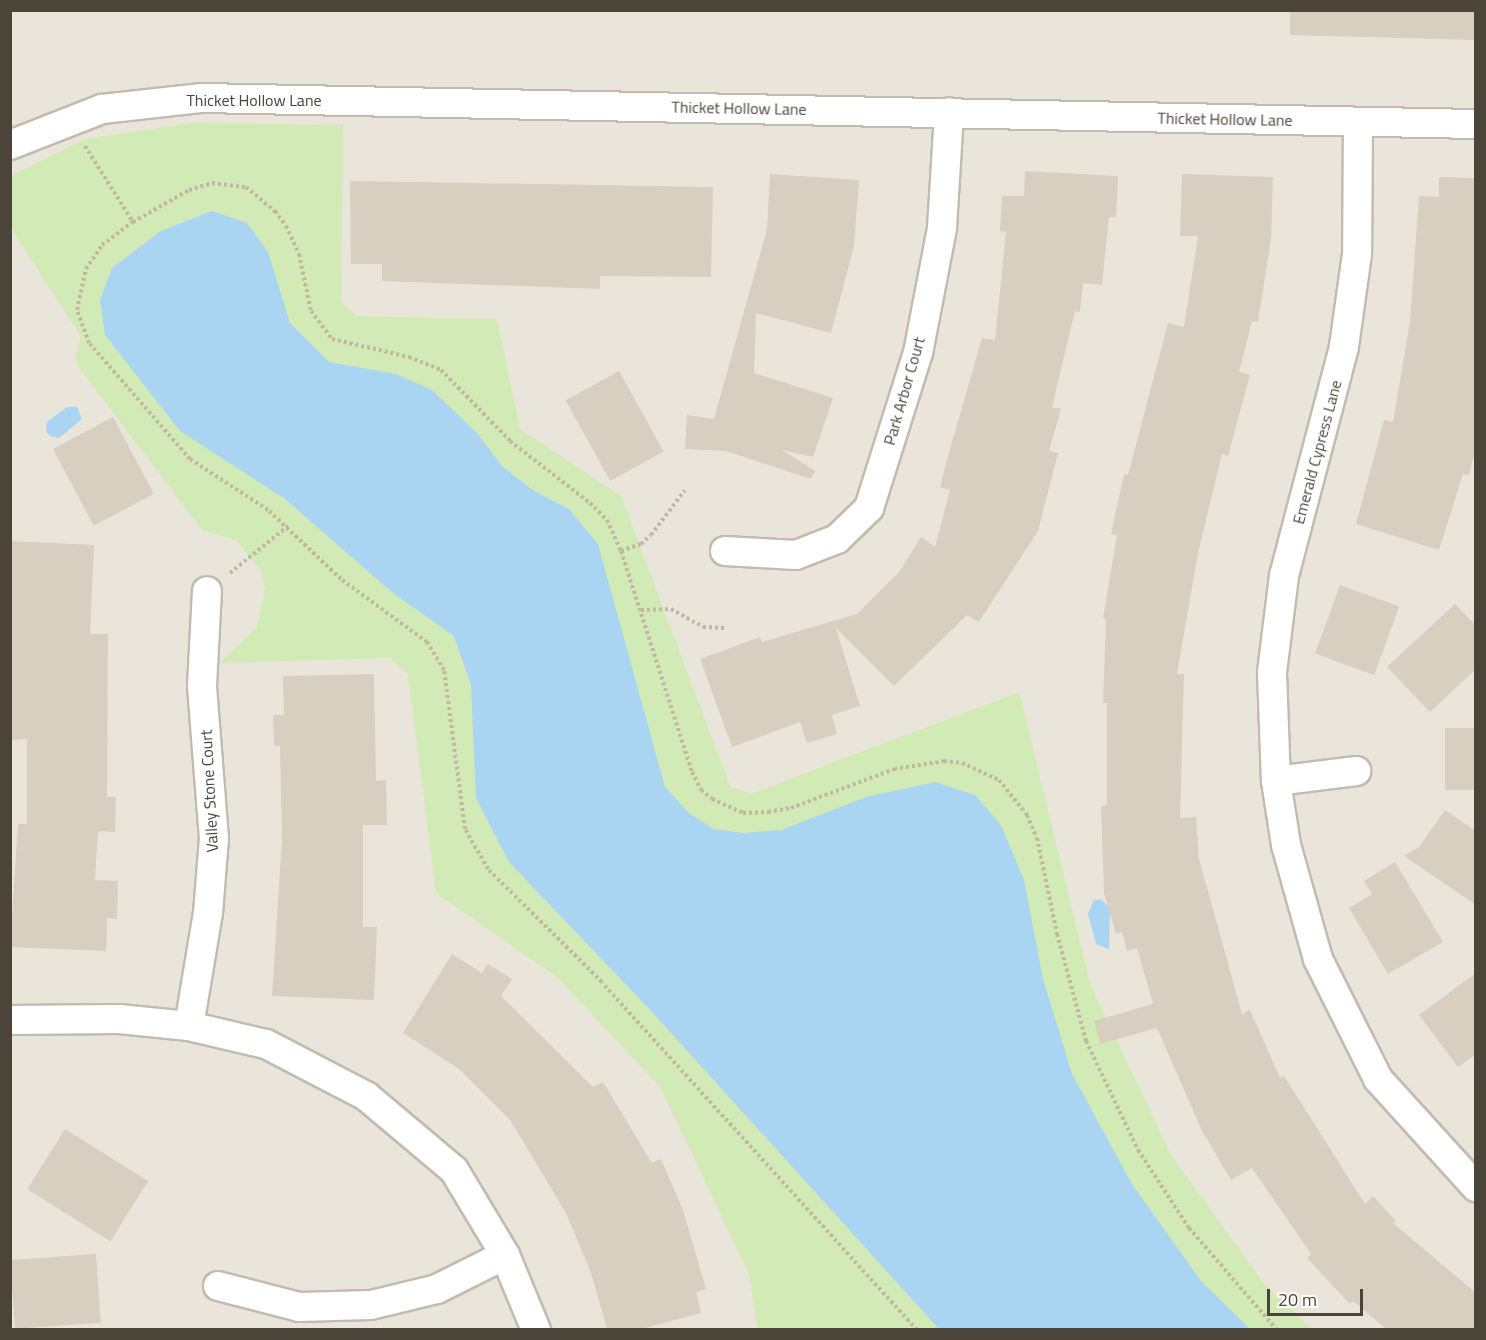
<!DOCTYPE html>
<html>
<head>
<meta charset="utf-8">
<style>
  body { margin:0 }
  #map { position:relative; width:1486px; height:1340px; overflow:hidden; background:#f6f3ec; font-family:"Titillium Web",sans-serif }
  div>[style] { position:absolute }
  [style*='--x'] { left:calc(var(--x)*1px); top:calc(var(--y)*1px); width:calc(var(--w)*1px); rotate:calc(var(--a)*1deg) }
  .residential>* { inset:0; background:#eae5da; transform-origin:0 0 }
  .green>* { inset:0; background:#d2eab5 }
  .water>* { inset:0; background:#a9d4f2 }
  .building>* { inset:0; background:#d8cfc1; transform-origin:0 0 }
  .path>* { height:4px; margin-top:-2px; transform-origin:0; background:repeating-linear-gradient(90deg,#c4b79f 0 3px,transparent 0 6px) }
  .roads { filter:drop-shadow(2px 0 #c2bbae) drop-shadow(-2px 0 #c2bbae) drop-shadow(0 2px #c2bbae) drop-shadow(0 -2px #c2bbae) }
  .minor>* { height:28px; margin:-14px; padding:0 14px; transform-origin:14px; border-radius:14px; background:#fff }
  span { translate:-50% -50%; white-space:nowrap; text-align:center; line-height:1.15; -webkit-text-stroke:4.5px #fff; paint-order:stroke }
  .street-label { font-size:16px; color:#4b4439 }
  .frame { position:absolute; inset:0; border:12px solid #4b4439; pointer-events:none }
  .scale { position:absolute; left:1267px; top:1289px; width:96px; height:27px; box-sizing:border-box; border:3px solid #4b4439; border-top:0; padding-left:8px; font-size:18px; line-height:21px; white-space:nowrap; color:#4b4439; -webkit-text-stroke:4px #fff; paint-order:stroke }
</style>
</head>
<body>
<div id="map">
  <div class="residential">
    <div style="left:11px;top:11px;width:1464px;height:1318px"></div>
  </div>
  <div class="green">
    <div style="clip-path:polygon(191px 123px,343px 125px,341px 301px,356px 316px,497px 319px,520px 429px,621px 496px,730px 786px,750px 794px,1019px 692px,1091px 986px,1170px 1153px,1265px 1285px,1313px 1329px,757px 1329px,749px 1274px,660px 1087px,558px 978px,436px 893px,408px 675px,390px 658px,220px 663px,257px 627px,265px 588px,260px 570px,236px 540px,202px 530px,79px 368px,75px 356px,81px 337px,11px 228px,11px 176px,85px 139px)"></div>
  </div>
  <div class="water">
    <div style="clip-path:polygon(212px 211px,247px 223px,268px 252px,290px 323px,329px 362px,396px 374px,432px 390px,477px 433px,502px 466px,534px 491px,569px 509px,598px 544px,665px 787px,690px 814px,714px 829px,743px 833px,781px 830px,866px 797px,935px 782px,975px 795px,1001px 825px,1024px 880px,1043px 979px,1072px 1074px,1132px 1184px,1201px 1281px,1250px 1329px,939px 1329px,653px 1013px,509px 862px,476px 798px,471px 685px,454px 636px,393px 593px,285px 499px,180px 431px,105px 335px,100px 300px,112px 268px,161px 231px)"></div>
    <div style="clip-path:polygon(67px 407px,77px 407px,82px 419px,59px 438px,51px 436px,46px 432px,47px 422px)"></div>
    <div style="clip-path:polygon(1101px 899px,1110px 908px,1109px 949px,1096px 944px,1088px 914px,1094px 900px)"></div>
  </div>
  <div class="building">
    <div style="clip-path:polygon(1290px 10px,1476px 10px,1476px 40px,1290px 35px)"></div>
    <div style="clip-path:polygon(1025px 171px,1118px 176px,1116px 217px,1109px 217px,1102px 285px,1083px 283px,1080px 312px,1075px 311px,1052px 407px,1061px 409px,1049px 451px,1058px 453px,1038px 531px,979px 622px,967px 615px,894px 686px,836px 628px,860px 706px,832px 715px,837px 734px,807px 743px,800px 722px,732px 747px,700px 659px,760px 637px,762px 642px,857px 614px,899px 572px,921px 537px,935px 547px,950px 490px,940px 487px,948px 456px,982px 338px,995px 340px,1006px 232px,1000px 231px,1002px 196px,1024px 196px)"></div>
    <div style="clip-path:polygon(770px 174px,859px 180px,854px 246px,831px 333px,756px 313px,754px 373px,833px 398px,813px 457px,782px 450px,815px 471px,811px 479px,726px 451px,685px 449px,687px 415px,714px 419px,767px 229px)"></div>
    <div style="clip-path:polygon(1182px 174px,1273px 177px,1271px 239px,1258px 322px,1252px 321px,1239px 372px,1250px 375px,1228px 456px,1222px 454px,1198px 553px,1177px 674px,1184px 674px,1180px 818px,1196px 817px,1199px 859px,1242px 1014px,1250px 1010px,1280px 1078px,1284px 1076px,1365px 1204px,1373px 1196px,1396px 1221px,1393px 1223px,1476px 1293px,1476px 1329px,1386px 1329px,1353px 1301px,1350px 1304px,1307px 1258px,1311px 1254px,1252px 1168px,1231px 1180px,1202px 1131px,1157px 1028px,1100px 1044px,1094px 1021px,1153px 1004px,1137px 948px,1127px 951px,1122px 932px,1116px 934px,1104px 893px,1101px 806px,1107px 805px,1107px 703px,1103px 703px,1106px 619px,1103px 618px,1117px 535px,1111px 534px,1124px 474px,1128px 475px,1168px 323px,1184px 327px,1198px 236px,1180px 236px)"></div>
    <div style="clip-path:polygon(1439px 177px,1476px 178px,1476px 447px,1469px 475px,1463px 474px,1439px 550px,1356px 524px,1384px 420px,1393px 422px,1410px 322px,1419px 196px,1439px 197px)"></div>
    <div style="clip-path:polygon(350px 181px,713px 187px,711px 277px,600px 276px,600px 289px,382px 281px,382px 264px,351px 264px)"></div>
    <div style="left:619px;top:371px;width:92px;height:61px;rotate:61deg"></div>
    <div style="left:113px;top:417px;width:87px;height:68px;rotate:62deg"></div>
    <div style="clip-path:polygon(10px 541px,94px 545px,90px 634px,108px 634px,107px 797px,116px 797px,115px 832px,98px 831px,95px 880px,118px 881px,117px 919px,107px 918px,106px 951px,10px 947px,18px 824px,27px 824px,27px 739px,10px 740px)"></div>
    <div style="left:1340px;top:585px;width:63px;height:73px;rotate:20deg"></div>
    <div style="clip-path:polygon(1455px 604px,1476px 626px,1476px 669px,1430px 712px,1387px 667px)"></div>
    <div style="clip-path:polygon(374px 674px,376px 781px,386px 780px,387px 825px,363px 825px,363px 927px,377px 927px,374px 1000px,272px 996px,282px 840px,280px 746px,274px 746px,273px 715px,284px 715px,283px 676px)"></div>
    <div style="left:1445px;top:728px;width:31px;height:62px"></div>
    <div style="clip-path:polygon(1445px 810px,1476px 831px,1476px 905px,1404px 856px,1419px 847px)"></div>
    <div style="clip-path:polygon(1395px 862px,1443px 942px,1388px 974px,1349px 908px,1372px 894px,1364px 881px)"></div>
    <div style="clip-path:polygon(452px 954px,482px 973px,488px 964px,512px 979px,501px 996px,593px 1087px,603px 1082px,652px 1163px,661px 1159px,683px 1210px,706px 1289px,696px 1292px,701px 1313px,642px 1329px,607px 1329px,591px 1273px,566px 1213px,511px 1121px,459px 1069px,403px 1033px)"></div>
    <div style="clip-path:polygon(1476px 973px,1476px 1054px,1458px 1067px,1419px 1015px)"></div>
    <div style="left:65px;top:1129px;width:98px;height:71px;rotate:32deg"></div>
    <div style="left:96px;top:1254px;width:69px;height:86px;rotate:86deg"></div>
  </div>
  <div class="path">
    <div style="--x:85;--y:146;--w:90;--a:57.7"></div>
    <div style="--x:621;--y:551;--w:21;--a:-19"></div>
    <div style="--x:641;--y:544;--w:13;--a:-42"></div>
    <div style="--x:651;--y:535;--w:56;--a:-52.9"></div>
    <div style="--x:230;--y:573;--w:75;--a:-39"></div>
    <div style="--x:641;--y:610;--w:30;--a:-2"></div>
    <div style="--x:671;--y:609;--w:37;--a:29"></div>
    <div style="--x:703;--y:627;--w:21;--a:3"></div>
    <div style="--x:917;--y:1330;--w:469;--a:-132.2"></div>
    <div style="--x:602;--y:982;--w:161;--a:-135.3"></div>
    <div style="--x:488;--y:869;--w:46;--a:-119.9"></div>
    <div style="--x:465;--y:829;--w:160;--a:-97.5"></div>
    <div style="--x:444;--y:670;--w:33;--a:-121"></div>
    <div style="--x:427;--y:642;--w:107;--a:-143.8"></div>
    <div style="--x:341;--y:579;--w:100;--a:-136.6"></div>
    <div style="--x:268;--y:510;--w:93;--a:-146.8"></div>
    <div style="--x:190;--y:459;--w:154;--a:-131"></div>
    <div style="--x:89;--y:343;--w:35;--a:-110"></div>
    <div style="--x:77;--y:310;--w:42;--a:-77.6"></div>
    <div style="--x:86;--y:269;--w:29;--a:-56"></div>
    <div style="--x:102;--y:245;--w:39;--a:-37"></div>
    <div style="--x:133;--y:222;--w:64;--a:-29.7"></div>
    <div style="--x:189;--y:190;--w:24;--a:-17"></div>
    <div style="--x:212;--y:183;--w:34;--a:7"></div>
    <div style="--x:246;--y:187;--w:38;--a:40"></div>
    <div style="--x:275;--y:211;--w:19;--a:54"></div>
    <div style="--x:286;--y:226;--w:31;--a:65"></div>
    <div style="--x:299;--y:254;--w:58;--a:78.1"></div>
    <div style="--x:311;--y:311;--w:35;--a:53"></div>
    <div style="--x:332;--y:339;--w:79;--a:13.2"></div>
    <div style="--x:409;--y:357;--w:35;--a:22"></div>
    <div style="--x:441;--y:370;--w:99;--a:45.8"></div>
    <div style="--x:510;--y:441;--w:101;--a:37.8"></div>
    <div style="--x:590;--y:503;--w:24;--a:45"></div>
    <div style="--x:607;--y:520;--w:34;--a:66"></div>
    <div style="--x:621;--y:551;--w:232;--a:72.2"></div>
    <div style="--x:692;--y:772;--w:20;--a:63"></div>
    <div style="--x:701;--y:790;--w:14;--a:39"></div>
    <div style="--x:712;--y:799;--w:34;--a:24"></div>
    <div style="--x:743;--y:813;--w:25;--a:-2"></div>
    <div style="--x:768;--y:812;--w:23;--a:-10"></div>
    <div style="--x:791;--y:808;--w:110;--a:-20.7"></div>
    <div style="--x:894;--y:769;--w:51;--a:-9.1"></div>
    <div style="--x:944;--y:761;--w:18;--a:6"></div>
    <div style="--x:962;--y:763;--w:41;--a:24.7"></div>
    <div style="--x:999;--y:780;--w:45;--a:51.3"></div>
    <div style="--x:1027;--y:815;--w:25;--a:67"></div>
    <div style="--x:1037;--y:838;--w:98;--a:78.2"></div>
    <div style="--x:1057;--y:934;--w:111;--a:74.8"></div>
    <div style="--x:1086;--y:1041;--w:121;--a:64.5"></div>
    <div style="--x:1138;--y:1150;--w:93;--a:56.8"></div>
    <div style="--x:1189;--y:1228;--w:135;--a:49.2"></div>
  </div>
  <div class="roads">
    <div class="minor">
      <div style="--x:1358;--y:122;--w:132;--a:90.4"></div>
      <div style="--x:1357;--y:254;--w:94;--a:98"></div>
      <div style="--x:1344;--y:347;--w:237;--a:104.7"></div>
      <div style="--x:1284;--y:576;--w:98;--a:97.1"></div>
      <div style="--x:1272;--y:673;--w:108;--a:87.9"></div>
      <div style="--x:1276;--y:781;--w:65;--a:81.1"></div>
      <div style="--x:1286;--y:845;--w:118;--a:74.3"></div>
      <div style="--x:1318;--y:959;--w:134;--a:63.4"></div>
      <div style="--x:1378;--y:1079;--w:146;--a:47.8"></div>
      <div style="--x:10;--y:145;--w:99;--a:-21.4"></div>
      <div style="--x:102;--y:109;--w:101;--a:-6.3"></div>
      <div style="--x:202;--y:98;--w:1274;--a:1.17"></div>
      <div style="--x:725;--y:551;--w:71;--a:3.2"></div>
      <div style="--x:796;--y:555;--w:44;--a:-21.3"></div>
      <div style="--x:837;--y:539;--w:45;--a:-44.1"></div>
      <div style="--x:869;--y:508;--w:163;--a:-72.5"></div>
      <div style="--x:918;--y:353;--w:127;--a:-79.1"></div>
      <div style="--x:942;--y:228;--w:116;--a:-86.5"></div>
      <div style="--x:1276;--y:781;--w:81;--a:-7.1"></div>
      <div style="--x:10;--y:1020;--w:109;--a:-0.5"></div>
      <div style="--x:119;--y:1019;--w:70;--a:5.7"></div>
      <div style="--x:189;--y:1026;--w:79;--a:13.2"></div>
      <div style="--x:266;--y:1044;--w:113;--a:27.5"></div>
      <div style="--x:366;--y:1096;--w:115;--a:40.1"></div>
      <div style="--x:454;--y:1170;--w:99;--a:59"></div>
      <div style="--x:505;--y:1255;--w:81;--a:67.5"></div>
      <div style="--x:189;--y:1026;--w:115;--a:-80.5"></div>
      <div style="--x:208;--y:913;--w:74;--a:-85.4"></div>
      <div style="--x:214;--y:839;--w:153;--a:-94.5"></div>
      <div style="--x:202;--y:686;--w:95;--a:-87"></div>
      <div style="--x:218;--y:1286;--w:84;--a:14.5"></div>
      <div style="--x:299;--y:1307;--w:72;--a:-1.6"></div>
      <div style="--x:371;--y:1305;--w:68;--a:-13.6"></div>
      <div style="--x:437;--y:1289;--w:76;--a:-26.6"></div>
    </div>
  </div>
  <div class="street-label">
    <span style="left:254px;top:100px">Thicket Hollow Lane</span>
    <span style="left:739px;top:108px;rotate:1deg">Thicket Hollow Lane</span>
    <span style="left:1225px;top:119px;rotate:1deg">Thicket Hollow Lane</span>
    <span style="left:904px;top:391px;rotate:-74deg">Park Arbor Court</span>
    <span style="left:1317px;top:452px;rotate:-75deg">Emerald Cypress Lane</span>
    <span style="left:209px;top:791px;rotate:-93deg">Valley Stone Court</span>
  </div>
  <div class="frame"></div>
  <div class="scale">20 m</div>
</div>
</body>
</html>
